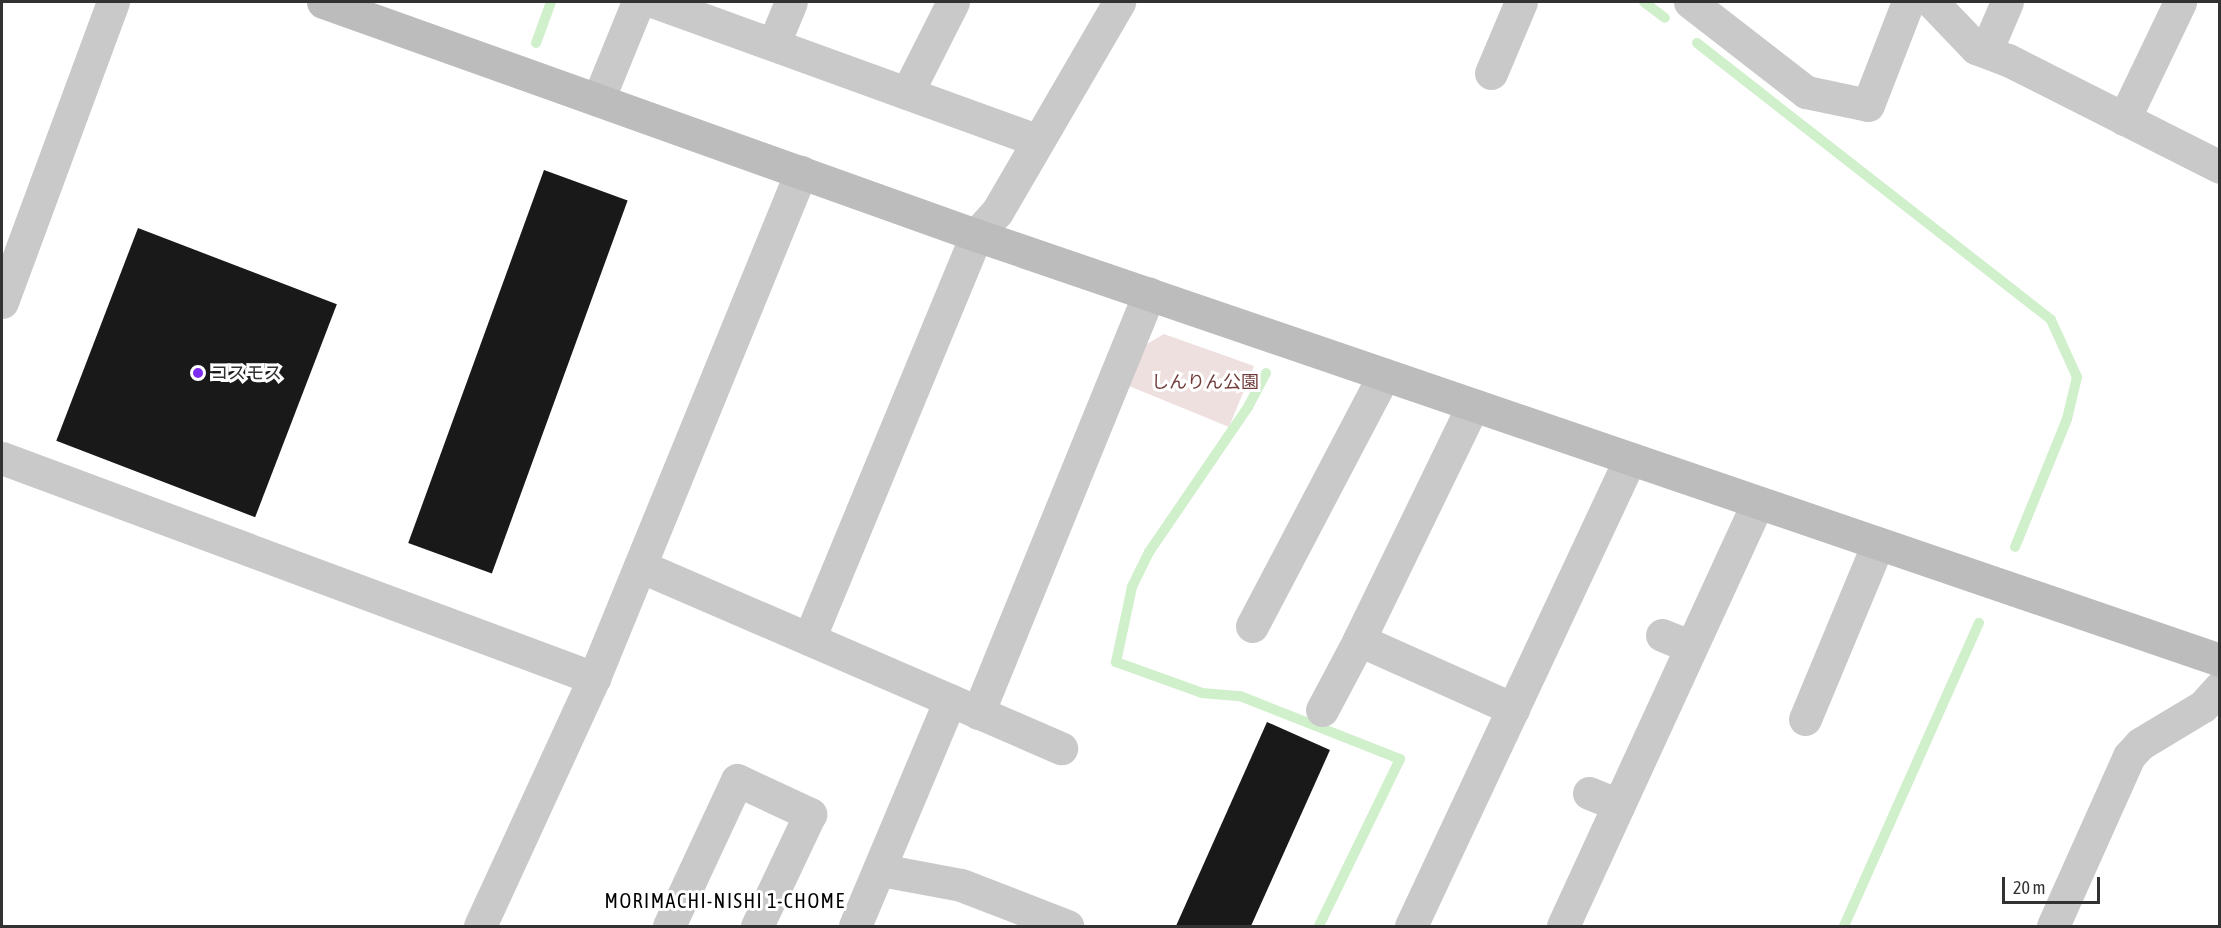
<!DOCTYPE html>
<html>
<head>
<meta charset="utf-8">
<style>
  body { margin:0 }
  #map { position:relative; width:2221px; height:928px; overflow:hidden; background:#fff; font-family:"Asap Condensed","Noto Sans JP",sans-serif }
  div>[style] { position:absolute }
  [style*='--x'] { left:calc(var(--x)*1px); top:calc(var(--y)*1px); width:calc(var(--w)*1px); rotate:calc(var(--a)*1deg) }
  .green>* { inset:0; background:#efe0e0 }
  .stream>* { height:10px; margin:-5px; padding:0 5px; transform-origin:5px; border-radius:5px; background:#d0efcb }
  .building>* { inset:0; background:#191919; transform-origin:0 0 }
  .street>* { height:33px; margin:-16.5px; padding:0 16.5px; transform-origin:16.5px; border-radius:16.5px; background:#c9c9c9 }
  .secondary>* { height:33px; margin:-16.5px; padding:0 16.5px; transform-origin:16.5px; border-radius:16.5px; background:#bcbcbc }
  .dots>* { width:16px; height:16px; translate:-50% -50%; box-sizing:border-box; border:3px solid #fff; border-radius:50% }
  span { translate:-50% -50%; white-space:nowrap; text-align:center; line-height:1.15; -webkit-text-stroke:6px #fff; paint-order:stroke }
  .poi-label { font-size:18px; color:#323232 }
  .left { translate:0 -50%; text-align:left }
  .park-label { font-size:18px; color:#713d3b }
  .neighbourhood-label { font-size:20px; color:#000; letter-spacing:1.5px }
  .frame { position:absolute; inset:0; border:3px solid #323232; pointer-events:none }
  .scale { position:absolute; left:2002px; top:877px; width:98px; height:27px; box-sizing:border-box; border:3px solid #323232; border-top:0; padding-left:8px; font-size:18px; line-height:21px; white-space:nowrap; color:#323232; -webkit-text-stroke:4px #fff; paint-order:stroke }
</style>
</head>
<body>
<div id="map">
  <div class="green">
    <div style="clip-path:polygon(1164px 334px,1254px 366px,1229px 427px,1129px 386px,1145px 345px)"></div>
  </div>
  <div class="stream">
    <div style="--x:1644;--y:2;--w:26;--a:37"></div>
    <div style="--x:536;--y:43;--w:44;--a:-69.9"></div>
    <div style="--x:1697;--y:43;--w:449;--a:38"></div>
    <div style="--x:2051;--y:320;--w:63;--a:65.5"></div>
    <div style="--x:2077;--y:377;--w:43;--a:103.4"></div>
    <div style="--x:2067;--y:419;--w:138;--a:112.1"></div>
    <div style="--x:1266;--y:373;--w:38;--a:118"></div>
    <div style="--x:1248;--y:407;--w:176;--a:124.3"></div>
    <div style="--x:1149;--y:552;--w:39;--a:116"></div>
    <div style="--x:1132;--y:587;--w:77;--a:102"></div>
    <div style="--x:1116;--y:662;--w:91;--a:19.8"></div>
    <div style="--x:1202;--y:693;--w:38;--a:5"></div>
    <div style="--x:1240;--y:696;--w:172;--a:21.5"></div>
    <div style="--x:1400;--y:759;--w:186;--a:115.9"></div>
    <div style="--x:1844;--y:926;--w:332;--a:-66"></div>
  </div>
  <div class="building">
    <div style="left:544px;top:170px;width:89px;height:397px;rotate:20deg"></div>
    <div style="left:138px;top:228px;width:213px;height:228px;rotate:21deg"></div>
    <div style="clip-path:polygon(1267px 722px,1330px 750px,1251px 926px,1176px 926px)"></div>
  </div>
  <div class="street">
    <div style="--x:655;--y:2;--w:407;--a:19.9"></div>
    <div style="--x:1690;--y:2;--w:147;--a:37.8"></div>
    <div style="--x:1806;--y:92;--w:63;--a:11.8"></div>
    <div style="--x:1868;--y:105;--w:110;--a:-68.8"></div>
    <div style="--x:1932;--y:2;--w:64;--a:46.3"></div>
    <div style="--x:1976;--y:48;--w:34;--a:21"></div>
    <div style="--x:2008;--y:60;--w:237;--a:26.8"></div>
    <div style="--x:774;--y:43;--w:44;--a:-67.5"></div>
    <div style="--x:1986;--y:51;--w:53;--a:-66.8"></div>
    <div style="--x:1491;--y:73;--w:77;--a:-67.1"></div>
    <div style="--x:907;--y:93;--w:102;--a:-63.2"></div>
    <div style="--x:598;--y:100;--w:106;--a:-67.8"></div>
    <div style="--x:2124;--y:119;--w:130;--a:-64.4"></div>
    <div style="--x:2;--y:302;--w:320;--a:-69.7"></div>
    <div style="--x:1473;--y:405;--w:261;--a:115.9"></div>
    <div style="--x:1359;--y:640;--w:169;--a:24.1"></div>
    <div style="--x:2;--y:458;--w:632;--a:20.39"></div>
    <div style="--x:640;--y:566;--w:459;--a:23.4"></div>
    <div style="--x:1252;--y:626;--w:284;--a:-62.3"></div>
    <div style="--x:1662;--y:635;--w:31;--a:22"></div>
    <div style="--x:809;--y:639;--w:437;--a:-67.5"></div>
    <div style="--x:976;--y:235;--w:31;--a:-48"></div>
    <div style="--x:997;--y:212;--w:243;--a:-59.8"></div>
    <div style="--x:1322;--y:710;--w:79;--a:-62.1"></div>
    <div style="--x:978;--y:713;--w:453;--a:-67.8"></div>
    <div style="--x:1805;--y:719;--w:190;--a:-67.4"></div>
    <div style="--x:1589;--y:793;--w:32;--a:22"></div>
    <div style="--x:881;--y:870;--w:81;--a:10.6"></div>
    <div style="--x:961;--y:885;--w:114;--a:21.1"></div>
    <div style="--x:480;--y:926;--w:273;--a:-65.3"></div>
    <div style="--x:594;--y:678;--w:547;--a:-67.75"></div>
    <div style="--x:669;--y:926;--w:161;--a:-65"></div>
    <div style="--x:737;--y:780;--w:81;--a:25"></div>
    <div style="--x:810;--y:814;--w:124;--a:115.3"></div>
    <div style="--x:855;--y:926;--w:245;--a:-67.2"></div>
    <div style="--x:1411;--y:926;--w:516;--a:-64.88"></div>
    <div style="--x:1563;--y:926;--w:466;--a:-65.3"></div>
    <div style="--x:2053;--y:926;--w:186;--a:-65.9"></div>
    <div style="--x:2129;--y:756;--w:16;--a:-47"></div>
    <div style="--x:2140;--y:744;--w:74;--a:-31.1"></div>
    <div style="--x:2203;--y:706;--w:25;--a:-48"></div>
  </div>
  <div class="secondary">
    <div style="--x:323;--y:2;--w:693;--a:19.64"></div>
    <div style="--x:976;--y:235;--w:1315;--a:18.86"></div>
  </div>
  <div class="dots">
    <div style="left:198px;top:373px;background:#7e2cf1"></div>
  </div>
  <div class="poi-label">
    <span class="left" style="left:210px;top:373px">コスモス</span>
  </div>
  <div class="park-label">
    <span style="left:1205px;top:382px">しんりん公園</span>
  </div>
  <div class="neighbourhood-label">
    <span style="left:725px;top:900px">MORIMACHI-NISHI 1-CHOME</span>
  </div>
  <div class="frame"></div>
  <div class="scale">20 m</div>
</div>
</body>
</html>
